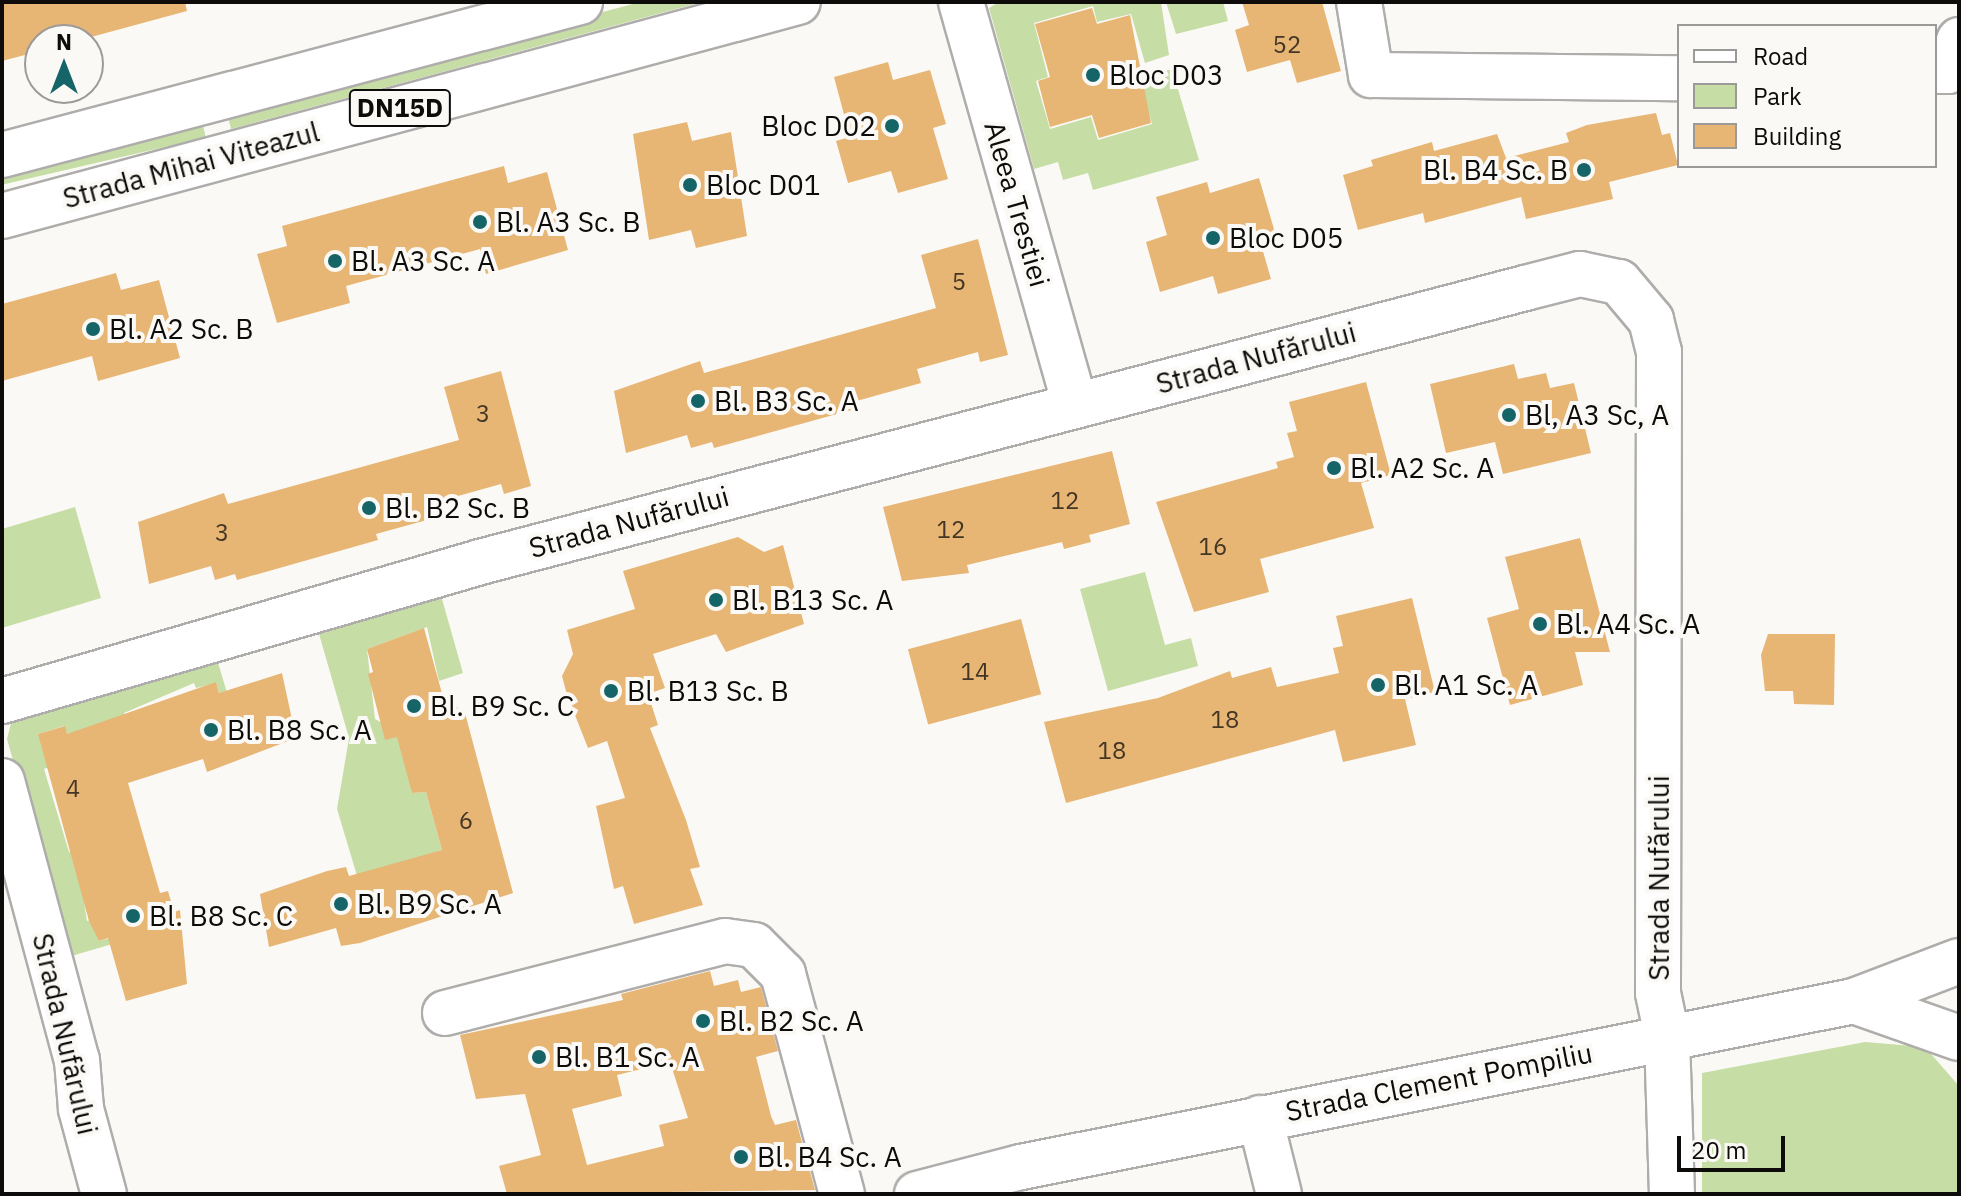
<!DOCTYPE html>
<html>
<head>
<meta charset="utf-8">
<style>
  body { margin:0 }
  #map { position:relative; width:1961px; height:1196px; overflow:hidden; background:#fbf9f6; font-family:"IBM Plex Sans",sans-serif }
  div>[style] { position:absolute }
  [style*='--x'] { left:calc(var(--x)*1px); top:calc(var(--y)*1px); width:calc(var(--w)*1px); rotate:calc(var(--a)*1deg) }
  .green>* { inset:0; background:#c6dea5; transform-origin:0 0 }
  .building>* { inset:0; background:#e7b574; transform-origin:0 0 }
  .roads { filter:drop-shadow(2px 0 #afadab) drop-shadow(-2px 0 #afadab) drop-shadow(0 2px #afadab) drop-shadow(0 -2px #afadab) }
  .minor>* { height:44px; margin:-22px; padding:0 22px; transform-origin:22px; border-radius:22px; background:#fff }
  .major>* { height:44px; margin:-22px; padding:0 22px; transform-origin:22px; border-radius:22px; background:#fff }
  .dots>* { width:22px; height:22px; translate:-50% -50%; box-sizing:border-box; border:4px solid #fbf9f6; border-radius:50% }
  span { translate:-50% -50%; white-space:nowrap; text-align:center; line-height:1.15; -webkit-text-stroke:8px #fbf9f6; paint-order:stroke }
  .number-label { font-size:24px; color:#443625 }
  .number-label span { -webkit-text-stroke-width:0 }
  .shield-label span { padding:2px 6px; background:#fbf9f6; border:2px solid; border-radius:6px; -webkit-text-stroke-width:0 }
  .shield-label { font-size:26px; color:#0d0c0b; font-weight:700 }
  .poi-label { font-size:28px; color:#0d0c0b }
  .left { translate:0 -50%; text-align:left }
  .right { translate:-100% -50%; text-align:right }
  .street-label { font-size:28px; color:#0d0c0b }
  .frame { position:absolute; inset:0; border:4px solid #0d0c0b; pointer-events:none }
  .legend { position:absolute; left:1677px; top:24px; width:260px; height:144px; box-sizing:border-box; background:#fbf9f6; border:2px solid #9c9a98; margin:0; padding:10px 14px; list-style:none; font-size:24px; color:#0d0c0b }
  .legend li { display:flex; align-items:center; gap:16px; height:40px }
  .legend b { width:40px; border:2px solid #9c9a98 }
  .north { position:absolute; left:24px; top:24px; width:80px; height:80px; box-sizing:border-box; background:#fbf9f6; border:2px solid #9c9a98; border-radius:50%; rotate:0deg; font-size:22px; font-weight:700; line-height:32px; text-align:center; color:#0d0c0b }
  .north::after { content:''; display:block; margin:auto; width:28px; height:36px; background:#156467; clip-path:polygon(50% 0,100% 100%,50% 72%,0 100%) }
  .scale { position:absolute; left:1677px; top:1136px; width:108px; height:36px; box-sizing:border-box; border:4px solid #0d0c0b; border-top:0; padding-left:10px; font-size:24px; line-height:28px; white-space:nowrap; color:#0d0c0b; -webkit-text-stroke:6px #fbf9f6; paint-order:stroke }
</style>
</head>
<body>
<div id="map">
  <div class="green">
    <div style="clip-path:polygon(640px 2px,702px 2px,231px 129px,227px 113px)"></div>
    <div style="clip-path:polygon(999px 2px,1161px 2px,1169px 55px,1145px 63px,1131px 14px,1097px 22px,1093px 6px,1034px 23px,1048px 77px,1036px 81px,1050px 129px,1091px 117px,1098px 140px,1152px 124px,1139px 78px,1172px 69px,1199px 160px,1093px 190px,1088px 173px,1063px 180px,1058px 162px,1034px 169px,989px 8px)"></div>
    <div style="clip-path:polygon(1166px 2px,1223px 2px,1228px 21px,1176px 34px)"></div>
    <div style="left:202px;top:121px;width:17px;height:207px;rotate:77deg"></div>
    <div style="clip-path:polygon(75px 507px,101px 598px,2px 628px,2px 529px)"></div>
    <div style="clip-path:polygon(1145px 572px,1165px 645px,1191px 638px,1198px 666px,1108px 691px,1080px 589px)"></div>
    <div style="clip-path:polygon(440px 592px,463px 673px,439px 681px,427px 627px,367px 649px,375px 719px,403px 735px,412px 793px,426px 792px,442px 850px,358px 879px,337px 809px,349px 738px,317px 627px)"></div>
    <div style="clip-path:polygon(216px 656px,228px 696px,221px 698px,216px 683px,196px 688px,194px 683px,124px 713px,126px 722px,67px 734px,64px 726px,38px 734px,55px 765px,44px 769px,69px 852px,76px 850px,87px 921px,93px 920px,99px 941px,117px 936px,119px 942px,68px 957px,7px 739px,11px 723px,20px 714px)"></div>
    <div style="clip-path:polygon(1865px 1042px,1925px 1047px,1959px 1086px,1959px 1194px,1702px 1194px,1702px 1073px)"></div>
  </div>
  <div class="building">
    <div style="clip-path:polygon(2px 2px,185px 2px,187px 11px,80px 40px,40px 40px,40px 51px,2px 61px)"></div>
    <div style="clip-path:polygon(1242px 2px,1322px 2px,1341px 71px,1297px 83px,1290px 60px,1247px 72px,1235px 30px,1249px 25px)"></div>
    <div style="clip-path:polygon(1092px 8px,1097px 24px,1130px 15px,1151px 123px,1099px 138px,1092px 115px,1050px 127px,1038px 81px,1050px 77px,1035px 24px)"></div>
    <div style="clip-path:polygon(888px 62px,893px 80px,930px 70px,946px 124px,933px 128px,948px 179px,898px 193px,891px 171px,848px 183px,836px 141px,850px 137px,834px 77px)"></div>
    <div style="clip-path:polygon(1656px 113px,1662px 135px,1670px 133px,1678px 165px,1609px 182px,1613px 199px,1526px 219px,1521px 197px,1425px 223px,1423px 213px,1358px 230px,1343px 175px,1373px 166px,1371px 160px,1432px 142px,1434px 151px,1497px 134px,1506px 158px,1569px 142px,1566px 133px,1587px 125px)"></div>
    <div style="clip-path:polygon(687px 122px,692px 141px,731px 132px,747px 236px,696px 248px,691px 230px,649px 240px,633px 134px)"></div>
    <div style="clip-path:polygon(504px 166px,508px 183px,547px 172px,568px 250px,486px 274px,480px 249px,346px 286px,350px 303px,277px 323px,257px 254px,287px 246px,282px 226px)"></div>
    <div style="clip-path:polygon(1259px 178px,1276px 236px,1260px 241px,1271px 279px,1218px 294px,1213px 276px,1160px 292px,1146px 242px,1167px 235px,1156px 197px,1207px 182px,1210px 193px)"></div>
    <div style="clip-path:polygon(978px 239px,1008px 355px,980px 362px,978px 352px,917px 369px,921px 383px,853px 402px,855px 409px,714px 448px,712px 442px,691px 448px,687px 435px,626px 453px,614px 391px,700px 361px,704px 373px,936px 308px,921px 255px)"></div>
    <div style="clip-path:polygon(116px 273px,121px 290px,159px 280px,180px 358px,98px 381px,92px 356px,2px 381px,2px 304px)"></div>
    <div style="clip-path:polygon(1514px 364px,1518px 379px,1546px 373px,1550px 388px,1574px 383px,1591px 453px,1503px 474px,1495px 442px,1446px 453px,1430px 384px)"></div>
    <div style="clip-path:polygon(501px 371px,531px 486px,504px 494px,501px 484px,440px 501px,445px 515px,376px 534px,378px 540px,237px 580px,235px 574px,215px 580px,211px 566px,149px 584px,138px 522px,224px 493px,228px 504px,459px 440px,444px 387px)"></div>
    <div style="clip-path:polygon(1366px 382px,1391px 475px,1361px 483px,1374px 528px,1260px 559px,1269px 592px,1194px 612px,1156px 502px,1278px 468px,1276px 462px,1294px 457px,1287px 433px,1297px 431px,1289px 402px)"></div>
    <div style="clip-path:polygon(1112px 451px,1130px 524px,1089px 535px,1091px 542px,1064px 549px,1062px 542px,967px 565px,969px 573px,902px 581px,883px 507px)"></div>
    <div style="clip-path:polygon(738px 537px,764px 552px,783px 545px,804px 624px,726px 652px,716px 634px,653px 654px,665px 688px,648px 694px,658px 725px,650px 728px,686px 820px,700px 867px,690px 869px,703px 905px,634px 924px,623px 886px,614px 889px,596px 806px,625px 798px,607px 741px,588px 748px,567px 695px,562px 676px,573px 654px,567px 630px,635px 609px,623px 571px)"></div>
    <div style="clip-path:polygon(1580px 538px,1610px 652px,1575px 652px,1583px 685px,1510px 705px,1487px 618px,1519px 609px,1505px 557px)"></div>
    <div style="clip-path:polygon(1412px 598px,1435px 692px,1405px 699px,1416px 745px,1343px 762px,1335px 730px,1066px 803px,1044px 722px,1158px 698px,1230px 671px,1232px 678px,1271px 667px,1277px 687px,1339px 673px,1333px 648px,1343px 646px,1336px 616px)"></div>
    <div style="left:1021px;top:619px;width:78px;height:117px;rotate:75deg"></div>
    <div style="clip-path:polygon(424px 628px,443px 697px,454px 694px,459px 714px,465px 713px,513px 893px,360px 943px,341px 946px,336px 928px,269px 947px,260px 894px,327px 871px,346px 867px,349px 876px,442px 850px,426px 792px,412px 793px,397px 737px,385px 740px,368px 674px,373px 672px,367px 649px)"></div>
    <div style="clip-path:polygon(1768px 634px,1835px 634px,1834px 705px,1794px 704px,1793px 691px,1765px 691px,1761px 655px)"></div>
    <div style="clip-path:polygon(282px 673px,296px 738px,207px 772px,203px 759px,128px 783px,160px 893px,168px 891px,174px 912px,180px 910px,187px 984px,126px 1001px,108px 938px,99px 941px,89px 921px,38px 734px,65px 726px,67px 734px,216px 682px,219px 693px)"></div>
    <div style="clip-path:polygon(evenodd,710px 971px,714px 986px,738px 980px,741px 992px,761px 987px,778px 1051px,756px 1057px,771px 1116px,775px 1125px,796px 1120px,815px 1190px,507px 1194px,499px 1166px,541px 1155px,525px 1094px,476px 1099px,460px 1035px,623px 1000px,621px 994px,710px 971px,670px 1062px,688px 1118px,659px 1125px,664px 1146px,587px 1165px,572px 1109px,622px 1096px,617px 1075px,670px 1062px)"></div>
  </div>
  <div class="roads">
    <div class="minor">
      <div style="--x:961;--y:2;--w:419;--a:74.2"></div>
      <div style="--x:1359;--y:2;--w:74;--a:80.7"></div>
      <div style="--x:1371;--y:75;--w:308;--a:0.6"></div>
      <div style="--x:1935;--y:71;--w:13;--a:0"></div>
      <div style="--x:1948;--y:71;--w:33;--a:-70"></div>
      <div style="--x:2;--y:701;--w:498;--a:-16.2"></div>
      <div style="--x:480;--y:562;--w:1080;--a:-14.69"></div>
      <div style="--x:1525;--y:288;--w:57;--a:-14.3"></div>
      <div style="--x:1580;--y:274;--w:40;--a:12"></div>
      <div style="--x:1619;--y:282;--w:50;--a:49.9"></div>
      <div style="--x:1651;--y:320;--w:33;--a:76"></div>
      <div style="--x:1659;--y:352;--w:641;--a:90.09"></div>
      <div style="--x:1658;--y:993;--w:44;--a:78.2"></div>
      <div style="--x:1667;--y:1036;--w:158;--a:88.2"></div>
      <div style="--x:2;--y:781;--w:289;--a:75"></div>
      <div style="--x:77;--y:1060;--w:49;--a:85.3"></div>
      <div style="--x:81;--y:1109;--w:88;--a:74.9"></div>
      <div style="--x:1854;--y:1001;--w:112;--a:-20.9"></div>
      <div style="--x:445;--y:1013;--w:289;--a:-14.4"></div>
      <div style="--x:725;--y:941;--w:29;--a:8"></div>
      <div style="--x:754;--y:945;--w:41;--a:45"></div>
      <div style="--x:783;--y:974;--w:228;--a:75"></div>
      <div style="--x:1260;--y:1118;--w:78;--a:76"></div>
      <div style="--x:917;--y:1194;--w:107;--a:-14.6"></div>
      <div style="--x:1021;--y:1167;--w:849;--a:-11.27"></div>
      <div style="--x:1854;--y:1001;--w:111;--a:19.4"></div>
    </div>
    <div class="major">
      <div style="--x:2;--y:155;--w:598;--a:-14.83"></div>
      <div style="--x:2;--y:216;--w:824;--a:-15.05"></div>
    </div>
  </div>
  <div class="dots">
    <div style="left:1093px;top:75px;background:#156467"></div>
    <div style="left:892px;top:126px;background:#156467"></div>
    <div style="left:1584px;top:170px;background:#156467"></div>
    <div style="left:690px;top:185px;background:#156467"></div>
    <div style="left:480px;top:222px;background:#156467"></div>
    <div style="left:1213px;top:238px;background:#156467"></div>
    <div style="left:335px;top:261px;background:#156467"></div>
    <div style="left:93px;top:329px;background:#156467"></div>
    <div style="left:698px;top:401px;background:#156467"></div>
    <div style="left:1509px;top:415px;background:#156467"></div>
    <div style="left:1334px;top:468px;background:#156467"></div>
    <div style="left:369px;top:508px;background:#156467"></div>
    <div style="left:716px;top:600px;background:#156467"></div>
    <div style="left:1540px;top:624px;background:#156467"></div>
    <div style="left:1378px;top:685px;background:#156467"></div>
    <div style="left:611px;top:691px;background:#156467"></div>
    <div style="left:414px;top:706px;background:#156467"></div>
    <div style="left:211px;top:730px;background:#156467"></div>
    <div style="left:341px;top:904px;background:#156467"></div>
    <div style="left:133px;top:916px;background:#156467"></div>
    <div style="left:703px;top:1021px;background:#156467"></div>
    <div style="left:539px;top:1057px;background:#156467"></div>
    <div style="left:741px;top:1157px;background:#156467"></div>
  </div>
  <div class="number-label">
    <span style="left:1287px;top:45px">52</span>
    <span style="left:959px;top:282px">5</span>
    <span style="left:483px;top:414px">3</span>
    <span style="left:1065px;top:501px">12</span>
    <span style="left:951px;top:530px">12</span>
    <span style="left:222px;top:533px">3</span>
    <span style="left:1213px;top:547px">16</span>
    <span style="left:975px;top:672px">14</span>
    <span style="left:1225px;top:720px">18</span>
    <span style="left:1112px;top:751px">18</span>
    <span style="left:73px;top:789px">4</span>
    <span style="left:466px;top:821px">6</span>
  </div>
  <div class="shield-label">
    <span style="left:400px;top:108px">DN15D</span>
  </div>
  <div class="poi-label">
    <span class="left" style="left:1109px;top:75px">Bloc D03</span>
    <span class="right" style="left:876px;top:126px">Bloc D02</span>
    <span class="right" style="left:1568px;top:170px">Bl. B4 Sc. B</span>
    <span class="left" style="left:706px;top:185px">Bloc D01</span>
    <span class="left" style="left:496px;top:222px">Bl. A3 Sc. B</span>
    <span class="left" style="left:1229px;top:238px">Bloc D05</span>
    <span class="left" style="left:351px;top:261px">Bl. A3 Sc. A</span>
    <span class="left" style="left:109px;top:329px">Bl. A2 Sc. B</span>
    <span class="left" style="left:714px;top:401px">Bl. B3 Sc. A</span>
    <span class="left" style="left:1525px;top:415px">Bl, A3 Sc, A</span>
    <span class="left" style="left:1350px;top:468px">Bl. A2 Sc. A</span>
    <span class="left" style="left:385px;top:508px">Bl. B2 Sc. B</span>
    <span class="left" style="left:732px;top:600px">Bl. B13 Sc. A</span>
    <span class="left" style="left:1556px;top:624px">Bl. A4 Sc. A</span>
    <span class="left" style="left:1394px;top:685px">Bl. A1 Sc. A</span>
    <span class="left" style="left:627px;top:691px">Bl. B13 Sc. B</span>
    <span class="left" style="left:430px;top:706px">Bl. B9 Sc. C</span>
    <span class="left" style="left:227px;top:730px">Bl. B8 Sc. A</span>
    <span class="left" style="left:357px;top:904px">Bl. B9 Sc. A</span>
    <span class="left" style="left:149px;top:916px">Bl. B8 Sc. C</span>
    <span class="left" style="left:719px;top:1021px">Bl. B2 Sc. A</span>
    <span class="left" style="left:555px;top:1057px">Bl. B1 Sc. A</span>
    <span class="left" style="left:757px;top:1157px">Bl. B4 Sc. A</span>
  </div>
  <div class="street-label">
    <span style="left:191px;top:165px;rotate:-15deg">Strada Mihai Viteazul</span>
    <span style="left:1017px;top:204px;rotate:74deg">Aleea Trestiei</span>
    <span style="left:1256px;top:358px;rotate:-15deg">Strada Nufărului</span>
    <span style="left:629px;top:522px;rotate:-15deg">Strada Nufărului</span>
    <span style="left:1659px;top:878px;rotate:-90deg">Strada Nufărului</span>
    <span style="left:65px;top:1034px;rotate:77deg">Strada Nufărului</span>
    <span style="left:1439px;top:1082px;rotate:-11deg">Strada Clement Pompiliu</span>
  </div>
  <div class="frame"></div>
  <ul class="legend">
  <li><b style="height:10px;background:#fff"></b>Road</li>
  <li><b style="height:22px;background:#c6dea5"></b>Park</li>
  <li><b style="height:22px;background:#e7b574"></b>Building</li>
  </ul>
  <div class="north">N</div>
  <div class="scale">20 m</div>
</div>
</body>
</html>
